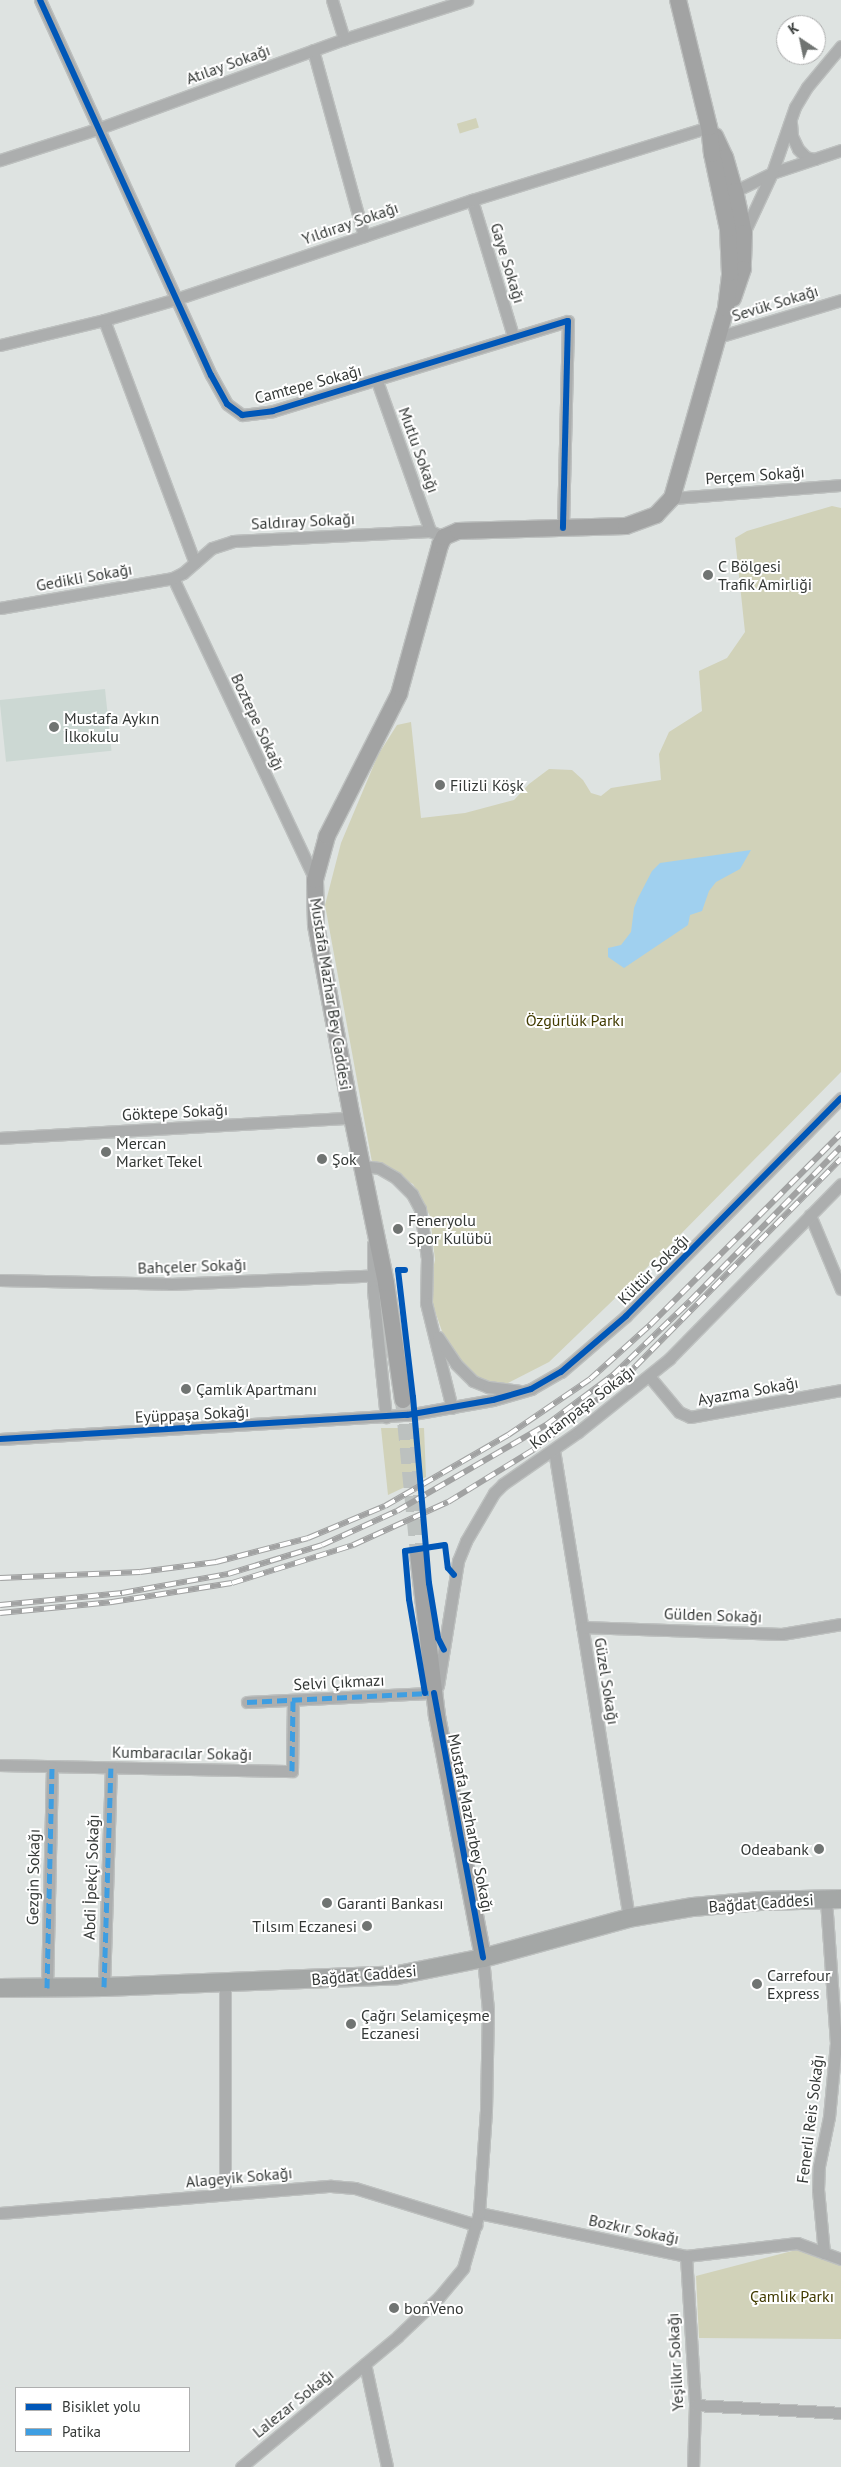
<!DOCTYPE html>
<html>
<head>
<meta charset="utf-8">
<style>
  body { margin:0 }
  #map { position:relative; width:841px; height:2467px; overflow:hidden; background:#dee3e1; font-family:"PT Sans",sans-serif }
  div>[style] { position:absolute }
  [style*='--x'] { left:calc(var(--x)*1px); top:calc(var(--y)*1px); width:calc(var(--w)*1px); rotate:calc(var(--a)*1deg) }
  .built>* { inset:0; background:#ccd8d3; transform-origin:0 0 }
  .green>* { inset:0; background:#d1d2b9; transform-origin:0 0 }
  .water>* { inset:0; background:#a0d0ef }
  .secondary-tunnel>* { height:16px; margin-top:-8px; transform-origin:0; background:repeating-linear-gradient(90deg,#bcc1bf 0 16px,transparent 0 24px) }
  .roads { filter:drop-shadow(1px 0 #bdc0bf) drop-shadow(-1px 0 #bdc0bf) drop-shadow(0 1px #bdc0bf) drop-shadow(0 -1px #bdc0bf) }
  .street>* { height:11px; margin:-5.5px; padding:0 5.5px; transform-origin:5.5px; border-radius:5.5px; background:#acaeae }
  .secondary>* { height:16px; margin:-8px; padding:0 8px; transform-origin:8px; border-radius:8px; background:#a2a3a3 }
  .primary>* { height:18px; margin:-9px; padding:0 9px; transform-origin:9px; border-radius:9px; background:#a4a7a6 }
  .rail>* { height:5.5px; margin-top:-2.75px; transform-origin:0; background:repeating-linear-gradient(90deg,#fff 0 11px,#a1a2a2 0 22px); box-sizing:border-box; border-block:1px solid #a1a2a2 }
  .quiet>* { height:5px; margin-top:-2.5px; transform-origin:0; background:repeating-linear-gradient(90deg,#3e9ee2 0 10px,transparent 0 15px) }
  .cycleway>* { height:6px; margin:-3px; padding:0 3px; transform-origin:3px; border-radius:3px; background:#0057b8 }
  .dots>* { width:14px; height:14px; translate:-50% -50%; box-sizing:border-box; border:2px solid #fff; border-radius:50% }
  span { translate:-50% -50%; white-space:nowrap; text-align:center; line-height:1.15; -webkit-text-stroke:4px #fff; paint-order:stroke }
  .street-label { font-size:16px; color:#343836 }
  .poi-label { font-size:16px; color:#343836 }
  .left { translate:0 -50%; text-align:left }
  .right { translate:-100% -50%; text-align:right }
  .park-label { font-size:16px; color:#413b00 }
  .legend { position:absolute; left:15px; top:2387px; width:175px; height:65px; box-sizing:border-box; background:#fff; border:1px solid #aeafaf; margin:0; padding:6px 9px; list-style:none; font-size:15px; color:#343836 }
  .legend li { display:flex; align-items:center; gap:10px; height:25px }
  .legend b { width:25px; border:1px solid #aeafaf }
  .north { position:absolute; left:776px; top:15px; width:50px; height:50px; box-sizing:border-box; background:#fff; border:1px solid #aeafaf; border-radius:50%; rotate:326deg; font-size:14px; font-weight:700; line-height:20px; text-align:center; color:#343836 }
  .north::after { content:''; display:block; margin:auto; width:18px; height:22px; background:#707472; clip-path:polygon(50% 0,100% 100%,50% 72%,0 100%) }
</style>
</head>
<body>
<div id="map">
  <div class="built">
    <div style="left:105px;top:689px;width:62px;height:106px;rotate:84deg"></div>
  </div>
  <div class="green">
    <div style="left:476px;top:118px;width:10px;height:20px;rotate:73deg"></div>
    <div style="clip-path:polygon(832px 506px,841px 508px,841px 1072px,663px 1252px,549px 1362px,508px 1383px,486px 1383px,470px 1374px,444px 1337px,428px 1291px,435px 1260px,430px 1216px,413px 1184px,372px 1162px,325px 905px,341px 843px,378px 755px,397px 725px,411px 722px,421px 818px,465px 813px,514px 800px,529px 784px,549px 769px,572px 770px,583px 780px,591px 793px,601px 796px,611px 788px,661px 780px,659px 754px,669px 732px,702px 711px,699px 671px,727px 658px,745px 632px,735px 538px,747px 531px)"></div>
    <div style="clip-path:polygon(381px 1428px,424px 1428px,426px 1477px,388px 1495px)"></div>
    <div style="clip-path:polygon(796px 2250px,841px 2264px,841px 2339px,699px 2338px,696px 2276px)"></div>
  </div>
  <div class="water">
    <div style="clip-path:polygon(751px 850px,740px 869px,716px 882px,709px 891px,702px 911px,690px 915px,688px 925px,624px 968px,608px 957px,608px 948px,621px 945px,631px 932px,634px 908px,638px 898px,652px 871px,660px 863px)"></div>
  </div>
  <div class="secondary-tunnel">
    <div style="--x:403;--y:1400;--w:155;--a:84.4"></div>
  </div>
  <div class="roads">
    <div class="street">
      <div style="--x:40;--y:0;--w:412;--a:65.5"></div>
      <div style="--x:211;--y:375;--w:33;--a:61"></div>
      <div style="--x:227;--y:404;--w:19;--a:36"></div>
      <div style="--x:242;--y:415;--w:31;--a:-7"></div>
      <div style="--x:273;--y:411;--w:308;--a:-17"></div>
      <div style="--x:568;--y:321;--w:207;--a:91.4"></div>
      <div style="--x:332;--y:0;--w:41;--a:72.9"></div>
      <div style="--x:313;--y:50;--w:193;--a:74.7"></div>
      <div style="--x:791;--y:123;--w:13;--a:86"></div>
      <div style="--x:792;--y:136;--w:14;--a:65"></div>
      <div style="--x:798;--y:149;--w:11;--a:45"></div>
      <div style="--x:806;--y:157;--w:9;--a:13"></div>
      <div style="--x:0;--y:160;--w:102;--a:-17.7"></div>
      <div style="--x:97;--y:129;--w:263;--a:-20"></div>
      <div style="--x:344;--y:39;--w:129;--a:-17.6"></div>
      <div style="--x:729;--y:194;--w:48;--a:-26"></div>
      <div style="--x:772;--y:173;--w:73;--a:-18.4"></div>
      <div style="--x:472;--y:200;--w:142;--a:73.2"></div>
      <div style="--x:744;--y:233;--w:66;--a:-65"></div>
      <div style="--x:772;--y:173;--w:70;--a:-70.8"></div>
      <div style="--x:795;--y:107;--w:23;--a:-59"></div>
      <div style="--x:807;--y:87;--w:53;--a:-50.3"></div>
      <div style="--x:104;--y:320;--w:259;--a:69.5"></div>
      <div style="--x:718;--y:337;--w:128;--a:-16.7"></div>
      <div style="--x:0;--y:345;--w:107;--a:-13.5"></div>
      <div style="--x:104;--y:320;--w:75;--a:-16.3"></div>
      <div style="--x:176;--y:299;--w:312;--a:-18.5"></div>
      <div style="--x:472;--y:200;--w:248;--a:-17.1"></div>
      <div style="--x:377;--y:381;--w:159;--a:70.5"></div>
      <div style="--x:672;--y:498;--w:169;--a:-4.4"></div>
      <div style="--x:173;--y:578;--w:334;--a:64.8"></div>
      <div style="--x:0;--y:608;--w:176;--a:-9.8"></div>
      <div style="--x:173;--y:578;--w:11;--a:-27"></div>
      <div style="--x:183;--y:573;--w:38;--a:-41"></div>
      <div style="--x:212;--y:548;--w:22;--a:-18"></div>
      <div style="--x:233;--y:541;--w:197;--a:-2.9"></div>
      <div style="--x:430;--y:531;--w:15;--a:23"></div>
      <div style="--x:0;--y:1138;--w:353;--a:-3.3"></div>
      <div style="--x:361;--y:1166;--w:18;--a:6"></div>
      <div style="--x:379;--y:1168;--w:20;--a:30"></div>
      <div style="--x:396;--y:1178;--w:23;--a:45"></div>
      <div style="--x:412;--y:1194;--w:17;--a:62"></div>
      <div style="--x:420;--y:1209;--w:49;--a:81.9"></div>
      <div style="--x:427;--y:1258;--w:45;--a:91.3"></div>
      <div style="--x:426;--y:1303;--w:108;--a:76.1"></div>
      <div style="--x:810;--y:1215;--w:80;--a:67.3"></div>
      <div style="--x:373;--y:1244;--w:46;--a:90"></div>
      <div style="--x:373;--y:1290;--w:128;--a:84.2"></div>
      <div style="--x:0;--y:1280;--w:170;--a:1.3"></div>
      <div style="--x:170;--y:1284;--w:215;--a:-2.4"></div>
      <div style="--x:438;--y:1337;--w:32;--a:56"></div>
      <div style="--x:456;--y:1364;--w:24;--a:45"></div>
      <div style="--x:473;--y:1381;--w:16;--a:22"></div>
      <div style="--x:488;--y:1387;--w:31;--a:7"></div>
      <div style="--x:649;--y:1376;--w:47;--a:50.2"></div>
      <div style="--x:679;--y:1412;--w:12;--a:24"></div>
      <div style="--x:690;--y:1417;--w:153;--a:-10.1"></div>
      <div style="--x:0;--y:1439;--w:408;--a:-3.4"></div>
      <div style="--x:407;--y:1415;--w:87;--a:-9.9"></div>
      <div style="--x:493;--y:1400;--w:40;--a:-16"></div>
      <div style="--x:531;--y:1389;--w:34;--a:-30"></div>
      <div style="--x:561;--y:1372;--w:86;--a:-40.7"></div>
      <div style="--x:626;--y:1316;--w:306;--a:-45.4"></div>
      <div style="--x:554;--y:1450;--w:474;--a:80.9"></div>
      <div style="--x:582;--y:1627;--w:200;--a:2"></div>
      <div style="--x:782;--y:1634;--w:60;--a:-9.6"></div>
      <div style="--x:438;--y:1686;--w:127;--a:-80.9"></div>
      <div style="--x:458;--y:1561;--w:22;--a:-68"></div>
      <div style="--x:466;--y:1541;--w:56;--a:-59.7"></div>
      <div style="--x:494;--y:1493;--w:13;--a:-45"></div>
      <div style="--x:503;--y:1484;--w:91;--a:-34.7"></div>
      <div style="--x:578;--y:1432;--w:117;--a:-38.7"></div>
      <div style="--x:669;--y:1359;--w:245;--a:-45.5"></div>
      <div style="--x:247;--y:1702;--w:187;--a:-2.8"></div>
      <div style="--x:0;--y:1765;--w:292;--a:1.2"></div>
      <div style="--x:292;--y:1771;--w:70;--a:-89.2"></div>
      <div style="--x:225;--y:1983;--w:211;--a:90"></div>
      <div style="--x:104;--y:1987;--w:219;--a:-88.2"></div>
      <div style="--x:47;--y:1988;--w:221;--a:-88.7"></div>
      <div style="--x:0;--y:2213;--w:332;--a:-4.7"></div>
      <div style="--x:331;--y:2186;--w:24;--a:5"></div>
      <div style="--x:355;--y:2188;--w:127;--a:17"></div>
      <div style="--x:479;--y:2213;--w:211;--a:11.7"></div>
      <div style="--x:686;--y:2256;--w:112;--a:-6.7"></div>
      <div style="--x:797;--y:2243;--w:47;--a:20"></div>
      <div style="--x:824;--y:2253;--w:63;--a:-95.4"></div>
      <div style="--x:818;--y:2190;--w:24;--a:-88"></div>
      <div style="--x:819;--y:2166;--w:50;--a:-78.5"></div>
      <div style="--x:829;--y:2117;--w:74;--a:-84.6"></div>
      <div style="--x:836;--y:2043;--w:144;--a:-94"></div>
      <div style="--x:686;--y:2256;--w:149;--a:86.5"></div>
      <div style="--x:695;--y:2405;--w:62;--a:91.8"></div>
      <div style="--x:365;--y:2364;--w:105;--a:77.9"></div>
      <div style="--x:695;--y:2405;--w:146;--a:3.1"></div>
      <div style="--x:241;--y:2467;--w:204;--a:-39.8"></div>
      <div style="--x:398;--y:2336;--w:57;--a:-43.6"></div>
      <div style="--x:439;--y:2297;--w:38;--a:-50"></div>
      <div style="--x:463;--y:2268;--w:57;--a:-73.8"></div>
      <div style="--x:479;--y:2213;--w:103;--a:-86.1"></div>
      <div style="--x:486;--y:2110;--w:100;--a:-88.9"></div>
      <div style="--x:488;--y:2010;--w:52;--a:-95.5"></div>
    </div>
    <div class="secondary">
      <div style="--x:715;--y:136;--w:23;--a:65"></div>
      <div style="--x:725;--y:157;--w:35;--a:74"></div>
      <div style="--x:735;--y:191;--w:43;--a:77.9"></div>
      <div style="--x:744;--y:233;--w:36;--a:92"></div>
      <div style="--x:743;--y:269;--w:31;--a:109"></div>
      <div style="--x:403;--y:1400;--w:118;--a:-98.3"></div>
      <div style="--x:386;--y:1283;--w:168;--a:-101.6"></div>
      <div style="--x:352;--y:1118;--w:196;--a:-100.6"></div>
      <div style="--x:316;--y:925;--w:45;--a:-91.3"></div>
      <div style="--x:315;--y:880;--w:46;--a:-74.7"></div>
      <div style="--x:327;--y:836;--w:159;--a:-63.1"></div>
      <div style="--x:399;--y:694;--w:155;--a:-74.6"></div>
      <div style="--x:440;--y:545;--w:9;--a:-63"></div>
      <div style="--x:444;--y:537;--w:15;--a:-23"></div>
      <div style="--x:458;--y:531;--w:168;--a:-1.7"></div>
      <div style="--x:626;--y:526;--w:32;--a:-20"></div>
      <div style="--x:656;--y:515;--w:23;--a:-47"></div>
      <div style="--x:672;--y:498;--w:198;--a:-74.1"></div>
      <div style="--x:726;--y:308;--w:35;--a:-83"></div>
      <div style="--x:730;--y:273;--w:44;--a:-92.6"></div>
      <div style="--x:728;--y:229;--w:77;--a:-102"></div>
      <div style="--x:712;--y:154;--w:27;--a:-96"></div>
      <div style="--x:709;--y:127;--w:131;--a:-103.7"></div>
      <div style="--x:418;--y:1554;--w:163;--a:83.3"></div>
      <div style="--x:437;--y:1716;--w:246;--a:79.2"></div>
    </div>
    <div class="primary">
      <div style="--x:0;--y:1988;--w:104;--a:-0.6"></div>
      <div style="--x:104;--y:1987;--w:294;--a:-2.3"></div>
      <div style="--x:398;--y:1975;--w:87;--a:-11.3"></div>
      <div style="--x:483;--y:1958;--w:151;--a:-15.3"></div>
      <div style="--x:629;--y:1918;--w:65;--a:-9.8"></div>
      <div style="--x:693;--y:1907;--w:67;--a:-5.1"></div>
      <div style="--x:760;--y:1901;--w:81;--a:-1.4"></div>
    </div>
  </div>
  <div class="rail">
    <div style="--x:0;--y:1578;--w:140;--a:-2.5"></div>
    <div style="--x:140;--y:1572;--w:77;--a:-7.5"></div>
    <div style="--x:216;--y:1562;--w:95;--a:-14.6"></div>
    <div style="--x:308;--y:1538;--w:83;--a:-22.6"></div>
    <div style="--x:385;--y:1506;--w:142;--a:-30"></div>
    <div style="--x:508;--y:1435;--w:99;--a:-34.3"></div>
    <div style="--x:590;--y:1379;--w:81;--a:-42"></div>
    <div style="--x:650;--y:1325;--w:271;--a:-45.1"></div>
    <div style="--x:0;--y:1605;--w:123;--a:-5.6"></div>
    <div style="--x:122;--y:1593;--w:108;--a:-10.2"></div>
    <div style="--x:228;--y:1574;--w:98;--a:-17.1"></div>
    <div style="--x:322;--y:1545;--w:82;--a:-24.4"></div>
    <div style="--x:397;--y:1511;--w:172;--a:-30"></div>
    <div style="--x:546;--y:1425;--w:84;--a:-36.7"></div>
    <div style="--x:613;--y:1375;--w:107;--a:-43.9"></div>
    <div style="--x:690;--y:1301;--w:216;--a:-45.6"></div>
    <div style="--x:0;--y:1613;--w:113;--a:-5.6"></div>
    <div style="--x:112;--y:1602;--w:121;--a:-9"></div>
    <div style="--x:232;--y:1583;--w:127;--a:-17.4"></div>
    <div style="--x:353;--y:1545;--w:104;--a:-24.4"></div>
    <div style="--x:448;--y:1502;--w:100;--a:-31.5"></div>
    <div style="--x:533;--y:1450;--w:110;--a:-38"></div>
    <div style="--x:620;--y:1382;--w:314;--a:-45.3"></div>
  </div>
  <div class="quiet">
    <div style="--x:247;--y:1702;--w:182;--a:-2.8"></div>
    <div style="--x:292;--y:1771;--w:70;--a:-89.2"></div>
    <div style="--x:104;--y:1987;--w:219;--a:-88.2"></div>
    <div style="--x:47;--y:1988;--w:221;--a:-88.7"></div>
  </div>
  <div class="cycleway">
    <div style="--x:40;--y:0;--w:412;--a:65.5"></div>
    <div style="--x:211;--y:375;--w:33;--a:61"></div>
    <div style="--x:227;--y:404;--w:19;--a:36"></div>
    <div style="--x:242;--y:415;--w:31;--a:-7"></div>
    <div style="--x:273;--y:411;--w:308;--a:-17"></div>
    <div style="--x:568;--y:321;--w:207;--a:91.4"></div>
    <div style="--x:405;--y:1270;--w:7;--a:180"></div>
    <div style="--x:398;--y:1270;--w:128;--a:83.3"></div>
    <div style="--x:413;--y:1397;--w:187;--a:85.1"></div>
    <div style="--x:429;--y:1583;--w:56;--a:80.7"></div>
    <div style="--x:438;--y:1638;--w:13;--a:63"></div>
    <div style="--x:0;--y:1439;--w:408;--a:-3.4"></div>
    <div style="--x:407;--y:1415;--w:87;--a:-9.9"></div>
    <div style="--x:493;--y:1400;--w:40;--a:-16"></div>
    <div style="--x:531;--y:1389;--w:34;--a:-30"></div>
    <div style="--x:561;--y:1372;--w:86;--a:-40.7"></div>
    <div style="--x:626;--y:1316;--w:306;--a:-45.4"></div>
    <div style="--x:425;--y:1693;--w:95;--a:-99.7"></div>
    <div style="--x:409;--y:1599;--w:48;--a:-94.8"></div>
    <div style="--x:405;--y:1551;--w:40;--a:-8.5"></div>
    <div style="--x:445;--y:1545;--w:23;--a:83"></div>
    <div style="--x:448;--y:1568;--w:9;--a:49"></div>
    <div style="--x:434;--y:1693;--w:269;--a:79.5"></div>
  </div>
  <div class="dots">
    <div style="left:708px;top:575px;background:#707472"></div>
    <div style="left:54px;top:727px;background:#707472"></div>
    <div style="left:440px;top:785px;background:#707472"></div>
    <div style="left:106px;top:1152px;background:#707472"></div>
    <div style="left:322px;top:1159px;background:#707472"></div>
    <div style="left:398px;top:1229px;background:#707472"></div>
    <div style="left:186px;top:1389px;background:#707472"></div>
    <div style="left:819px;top:1849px;background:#707472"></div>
    <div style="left:327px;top:1903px;background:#707472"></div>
    <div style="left:367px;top:1926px;background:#707472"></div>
    <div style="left:757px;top:1984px;background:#707472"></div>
    <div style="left:351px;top:2024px;background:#707472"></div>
    <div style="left:394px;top:2308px;background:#707472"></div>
  </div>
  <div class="street-label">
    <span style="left:228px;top:64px;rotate:-20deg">Atılay Sokağı</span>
    <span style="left:350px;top:223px;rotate:-19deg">Yıldıray Sokağı</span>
    <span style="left:508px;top:263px;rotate:73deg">Gaye Sokağı</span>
    <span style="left:775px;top:303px;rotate:-17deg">Sevük Sokağı</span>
    <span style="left:308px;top:384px;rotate:-15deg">Camtepe Sokağı</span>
    <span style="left:419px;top:450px;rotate:70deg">Mutlu Sokağı</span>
    <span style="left:755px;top:475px;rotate:-4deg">Perçem Sokağı</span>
    <span style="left:303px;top:521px;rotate:-3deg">Saldıray Sokağı</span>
    <span style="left:84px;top:577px;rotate:-10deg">Gedikli Sokağı</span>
    <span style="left:258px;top:722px;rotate:65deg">Boztepe Sokağı</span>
    <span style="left:331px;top:994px;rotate:81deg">Mustafa Mazhar Bey Caddesi</span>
    <span style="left:175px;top:1112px;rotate:-3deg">Göktepe Sokağı</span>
    <span style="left:192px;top:1266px;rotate:-2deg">Bahçeler Sokağı</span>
    <span style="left:653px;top:1269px;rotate:-45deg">Kültür Sokağı</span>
    <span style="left:748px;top:1391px;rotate:-10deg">Ayazma Sokağı</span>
    <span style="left:582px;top:1407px;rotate:-37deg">Kortanpaşa Sokağı</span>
    <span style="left:192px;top:1414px;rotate:-3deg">Eyüppaşa Sokağı</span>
    <span style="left:713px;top:1615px;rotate:2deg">Gülden Sokağı</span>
    <span style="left:607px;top:1681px;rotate:81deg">Güzel Sokağı</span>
    <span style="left:339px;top:1682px;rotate:-3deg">Selvi Çıkmazı</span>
    <span style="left:182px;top:1753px;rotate:1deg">Kumbaracılar Sokağı</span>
    <span style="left:471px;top:1823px;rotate:79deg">Mustafa Mazharbey Sokağı</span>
    <span style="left:33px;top:1877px;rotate:-89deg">Gezgin Sokağı</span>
    <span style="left:91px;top:1877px;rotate:-88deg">Abdi İpekçi Sokağı</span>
    <span style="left:761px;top:1903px;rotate:-4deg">Bağdat Caddesi</span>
    <span style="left:364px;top:1975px;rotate:-5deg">Bağdat Caddesi</span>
    <span style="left:810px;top:2119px;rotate:-83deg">Fenerli Reis Sokağı</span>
    <span style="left:239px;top:2177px;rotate:-5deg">Alageyik Sokağı</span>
    <span style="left:634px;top:2229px;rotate:12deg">Bozkır Sokağı</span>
    <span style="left:675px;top:2362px;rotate:-93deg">Yeşilkır Sokağı</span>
    <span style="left:293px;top:2403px;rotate:-39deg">Lalezar Sokağı</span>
  </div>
  <div class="poi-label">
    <span class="left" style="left:718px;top:575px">C Bölgesi<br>Trafik Amirliği</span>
    <span class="left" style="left:64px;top:727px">Mustafa Aykın<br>İlkokulu</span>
    <span class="left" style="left:450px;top:785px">Filizli Köşk</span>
    <span class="left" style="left:116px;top:1152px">Mercan<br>Market Tekel</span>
    <span class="left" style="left:332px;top:1159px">Şok</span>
    <span class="left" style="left:408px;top:1229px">Feneryolu<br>Spor Kulübü</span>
    <span class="left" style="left:196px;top:1389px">Çamlık Apartmanı</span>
    <span class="right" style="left:809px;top:1849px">Odeabank</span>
    <span class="left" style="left:337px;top:1903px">Garanti Bankası</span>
    <span class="right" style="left:357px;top:1926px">Tılsım Eczanesi</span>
    <span class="left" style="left:767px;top:1984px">Carrefour<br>Express</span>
    <span class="left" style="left:361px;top:2024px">Çağrı Selamiçeşme<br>Eczanesi</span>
    <span class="left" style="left:404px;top:2308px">bonVeno</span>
  </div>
  <div class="park-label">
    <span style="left:575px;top:1020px">Özgürlük Parkı</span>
    <span style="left:792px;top:2296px">Çamlık Parkı</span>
  </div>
  <ul class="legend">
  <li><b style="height:6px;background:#0057b8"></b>Bisiklet yolu</li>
  <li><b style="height:6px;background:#3e9ee2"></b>Patika</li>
  </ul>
  <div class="north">K</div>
</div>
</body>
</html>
